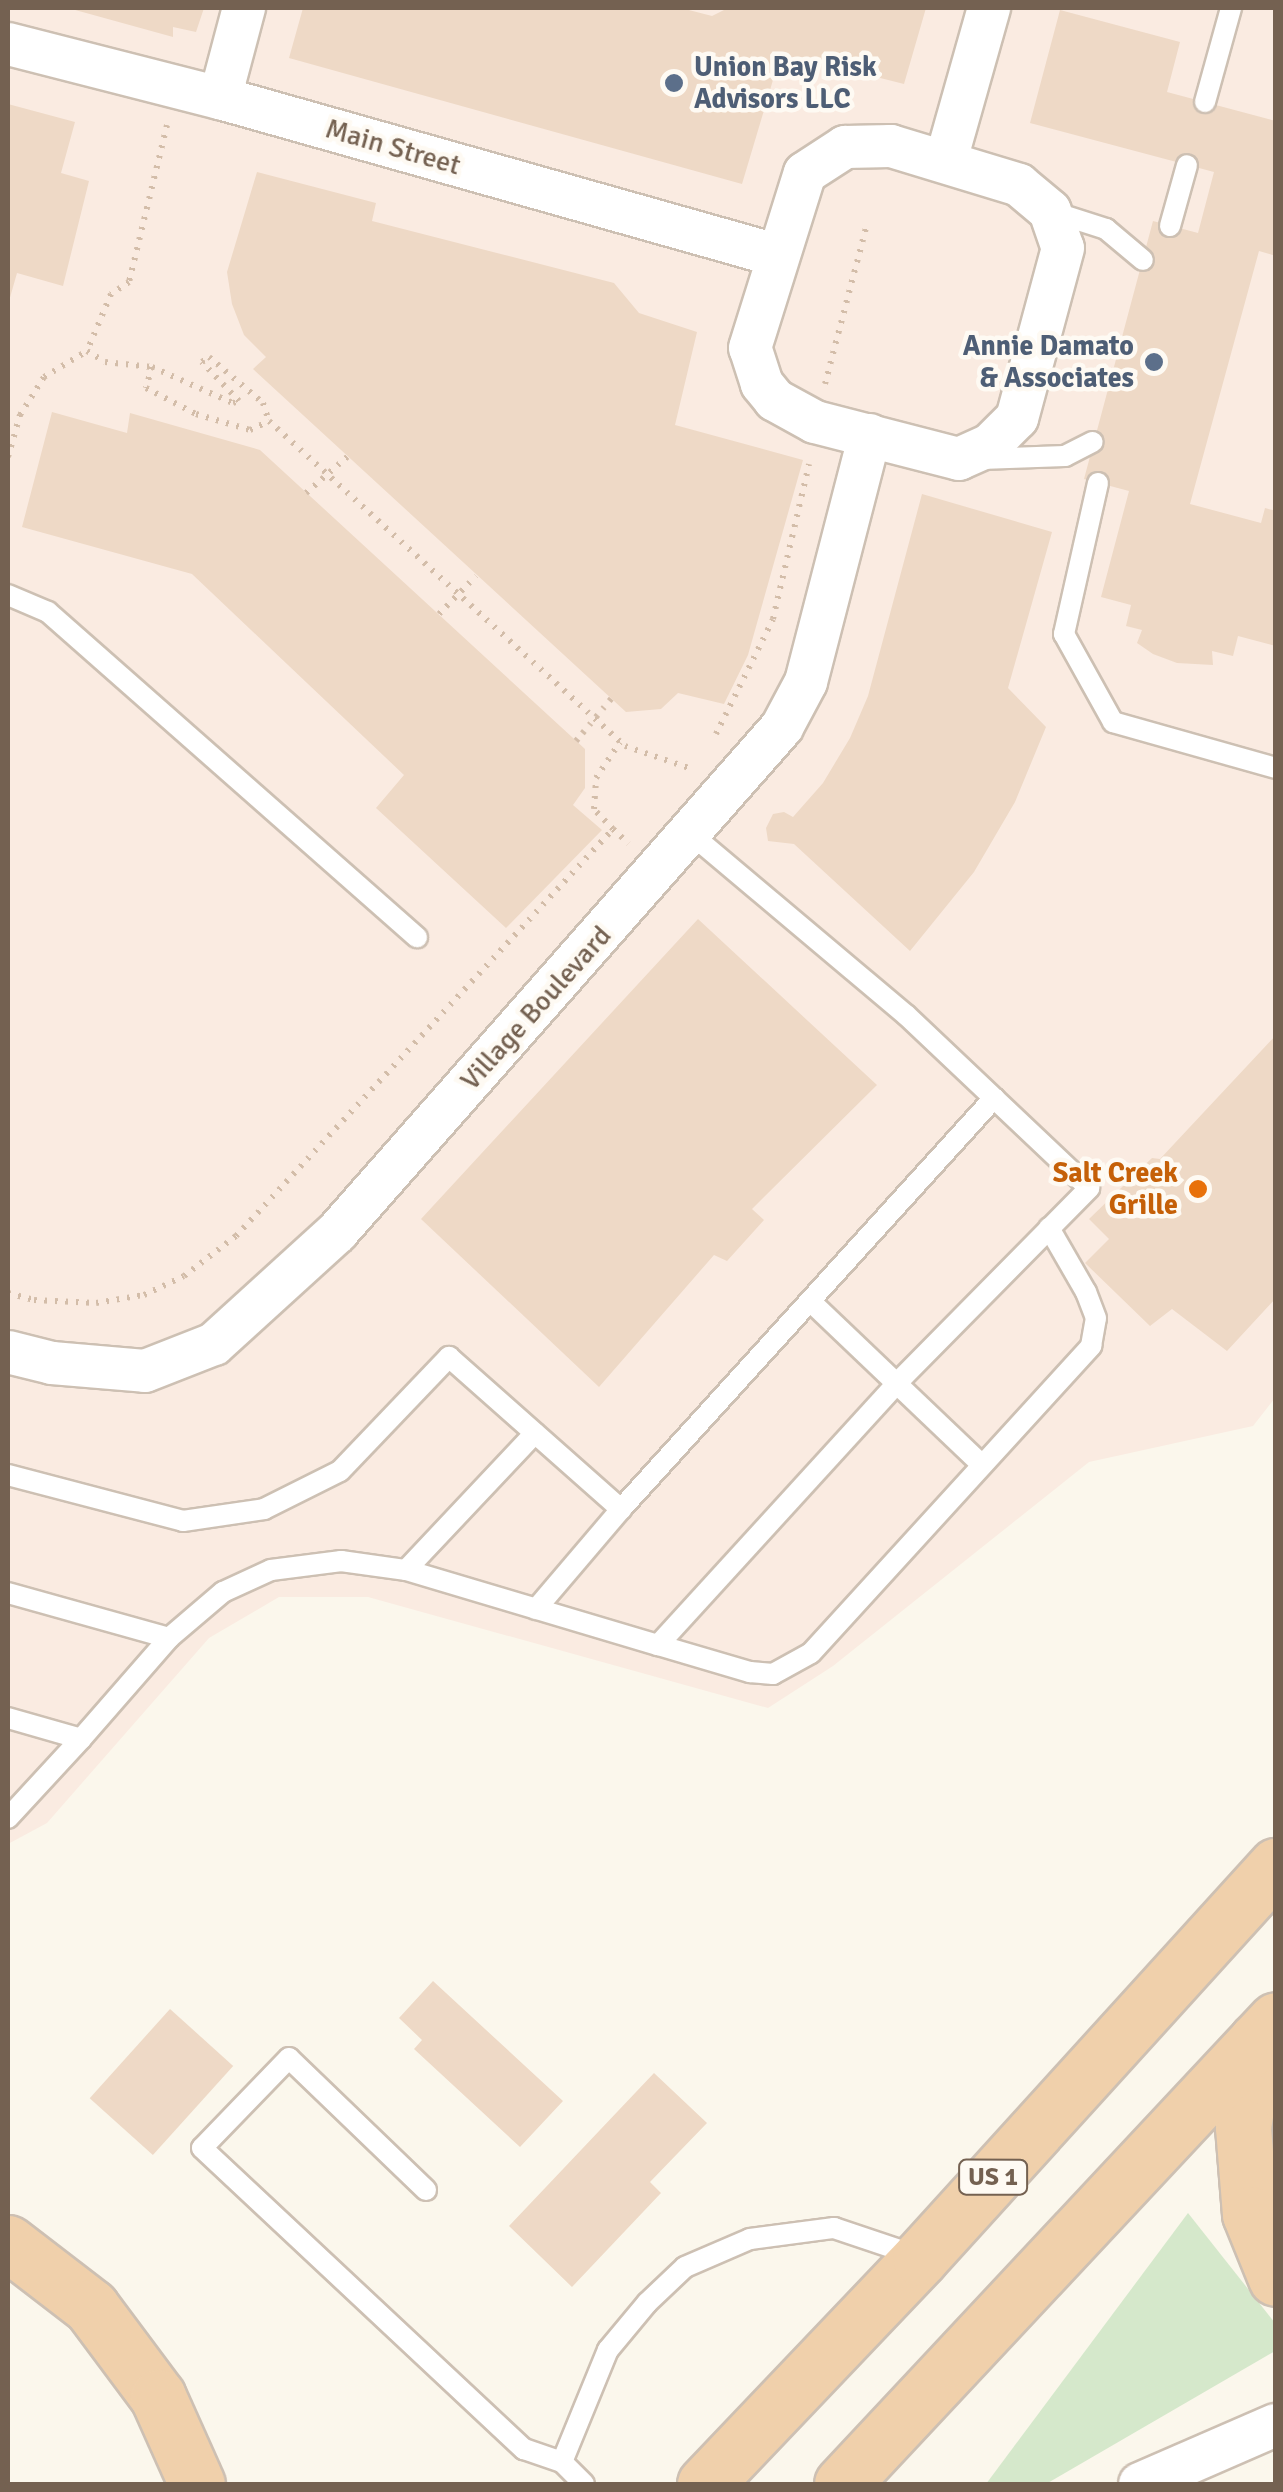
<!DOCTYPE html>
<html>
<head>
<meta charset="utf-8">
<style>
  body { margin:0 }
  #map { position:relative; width:1283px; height:2492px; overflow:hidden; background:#fbf7ec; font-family:Signika,sans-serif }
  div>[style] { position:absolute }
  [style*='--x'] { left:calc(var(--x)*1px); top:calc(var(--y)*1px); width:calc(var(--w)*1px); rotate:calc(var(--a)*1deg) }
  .commercial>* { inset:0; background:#faebe1 }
  .green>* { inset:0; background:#d5e8cb }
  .building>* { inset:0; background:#eed9c6; transform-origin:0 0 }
  .path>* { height:6px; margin-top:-3px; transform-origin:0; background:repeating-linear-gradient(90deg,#d3bda9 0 2.5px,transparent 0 10.5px) }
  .roads { filter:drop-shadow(2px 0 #cdc0b3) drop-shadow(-2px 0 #cdc0b3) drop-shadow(0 2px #cdc0b3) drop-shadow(0 -2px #cdc0b3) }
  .service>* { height:20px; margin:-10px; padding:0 10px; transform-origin:10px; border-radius:10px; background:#fff }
  .minor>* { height:42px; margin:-21px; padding:0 21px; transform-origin:21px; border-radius:21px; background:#fff }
  .trunk>* { height:55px; margin:-27.5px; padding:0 27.5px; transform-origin:27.5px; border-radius:27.5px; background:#f0d0ab }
  .path-bridge>* { height:6px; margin-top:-3px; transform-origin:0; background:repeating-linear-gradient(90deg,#d3bda9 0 2.5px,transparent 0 10.5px) }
  .dots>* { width:28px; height:28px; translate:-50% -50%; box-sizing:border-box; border:5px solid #fefaf3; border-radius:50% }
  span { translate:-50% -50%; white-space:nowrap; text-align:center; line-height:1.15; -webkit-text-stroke:9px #fefaf3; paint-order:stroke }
  .shield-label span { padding:2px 8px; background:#fefaf3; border:2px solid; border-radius:8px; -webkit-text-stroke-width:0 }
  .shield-label { font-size:25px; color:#746151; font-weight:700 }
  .service-label { font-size:28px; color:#4e5e75; font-weight:700 }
  .left { translate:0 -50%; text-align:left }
  .right { translate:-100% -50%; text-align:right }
  .street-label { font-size:28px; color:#746151 }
  .food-label { font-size:28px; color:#c56008; font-weight:700 }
  .frame { position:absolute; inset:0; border:10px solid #746151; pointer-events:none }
</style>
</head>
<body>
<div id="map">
  <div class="commercial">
    <div style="clip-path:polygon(8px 8px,1275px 8px,1275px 1398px,1253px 1426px,1089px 1462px,833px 1666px,768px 1708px,368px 1597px,279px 1597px,209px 1638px,47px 1823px,8px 1844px)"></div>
  </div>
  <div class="green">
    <div style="clip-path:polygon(1188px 2213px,1275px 2323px,1275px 2351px,1046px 2484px,986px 2484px)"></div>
  </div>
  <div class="building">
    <div style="clip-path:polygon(68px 8px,204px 8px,196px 32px,173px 27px,173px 37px)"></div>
    <div style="clip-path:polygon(303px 8px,681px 8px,712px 16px,728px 8px,926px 8px,904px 84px,809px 60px,773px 80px,742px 184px,289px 58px)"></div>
    <div style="clip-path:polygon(1060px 10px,1180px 42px,1167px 92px,1276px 121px,1276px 256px,1259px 251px,1190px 504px,1261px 523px,1265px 508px,1276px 511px,1276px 646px,1238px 636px,1233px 656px,1212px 651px,1213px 665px,1177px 663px,1153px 654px,1137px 643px,1142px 630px,1126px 626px,1131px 605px,1101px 597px,1129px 491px,1084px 479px,1153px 221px,1198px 233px,1214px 172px,1030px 123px)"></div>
    <div style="clip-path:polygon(8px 104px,75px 122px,61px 173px,89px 181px,63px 286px,17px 273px,9px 301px)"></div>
    <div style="clip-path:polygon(257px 172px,376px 203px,372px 221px,614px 283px,639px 313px,697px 332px,675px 425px,803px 460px,748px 655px,724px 704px,678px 693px,661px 709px,626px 712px,253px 369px,266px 357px,244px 335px,232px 304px,227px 272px)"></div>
    <div style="clip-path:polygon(52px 412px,127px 433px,130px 413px,260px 450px,585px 749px,585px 788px,573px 805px,602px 830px,506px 928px,376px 808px,404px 775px,192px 574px,22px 527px)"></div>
    <div style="clip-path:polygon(922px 494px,1052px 532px,1008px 688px,1046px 727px,1015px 802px,974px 872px,910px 951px,794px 844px,768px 841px,766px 828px,773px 814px,784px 812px,793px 817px,823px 783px,850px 738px,868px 696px)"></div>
    <div style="clip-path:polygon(698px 919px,877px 1085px,752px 1209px,764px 1220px,727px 1261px,714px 1255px,599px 1387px,421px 1219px)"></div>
    <div style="clip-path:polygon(1276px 1035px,1276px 1298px,1227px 1351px,1172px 1309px,1150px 1326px,1085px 1263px,1109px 1239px,1089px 1219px,1152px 1158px,1160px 1159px)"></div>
    <div style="clip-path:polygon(433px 1981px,563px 2101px,520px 2147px,414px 2049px,422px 2040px,399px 2018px)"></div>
    <div style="left:170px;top:2009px;width:85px;height:120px;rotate:42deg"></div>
    <div style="clip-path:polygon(654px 2073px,707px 2123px,650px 2182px,661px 2193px,572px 2287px,509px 2226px)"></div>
  </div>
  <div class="path">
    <div style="--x:167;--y:125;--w:162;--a:103.6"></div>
    <div style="--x:129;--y:282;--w:22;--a:146"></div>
    <div style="--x:111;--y:294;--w:62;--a:112.8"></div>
    <div style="--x:87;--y:351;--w:21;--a:31"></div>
    <div style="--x:105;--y:362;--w:47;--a:6.1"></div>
    <div style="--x:152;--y:367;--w:89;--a:24"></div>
    <div style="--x:233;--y:403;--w:6;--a:-18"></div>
    <div style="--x:239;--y:401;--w:54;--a:-133.5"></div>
    <div style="--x:202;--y:362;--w:9;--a:-36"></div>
    <div style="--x:209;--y:357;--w:71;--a:40.4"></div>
    <div style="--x:263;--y:403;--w:19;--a:72"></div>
    <div style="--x:269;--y:421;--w:482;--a:42.4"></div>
    <div style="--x:625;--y:746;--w:68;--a:19"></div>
    <div style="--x:152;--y:367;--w:22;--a:106"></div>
    <div style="--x:146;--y:388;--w:56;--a:27.5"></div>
    <div style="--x:196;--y:414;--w:56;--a:16.5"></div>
    <div style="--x:250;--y:430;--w:21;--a:-25"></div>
    <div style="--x:825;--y:384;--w:161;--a:-75.3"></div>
    <div style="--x:8;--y:457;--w:44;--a:-74.1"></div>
    <div style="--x:20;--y:415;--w:45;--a:-57.7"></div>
    <div style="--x:44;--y:377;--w:50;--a:-31.2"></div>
    <div style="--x:716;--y:734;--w:128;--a:-63.6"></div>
    <div style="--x:773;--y:619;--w:159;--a:-76.9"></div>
    <div style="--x:613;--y:829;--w:28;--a:-134"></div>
    <div style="--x:594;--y:809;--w:31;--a:-86"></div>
    <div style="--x:596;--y:778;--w:43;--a:-56.3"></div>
    <div style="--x:8;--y:1293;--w:27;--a:15"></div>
    <div style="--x:34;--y:1300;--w:62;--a:2.8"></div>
    <div style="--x:96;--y:1303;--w:49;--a:-9.5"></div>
    <div style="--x:144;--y:1295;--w:44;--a:-25.4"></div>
    <div style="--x:184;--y:1276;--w:66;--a:-37.6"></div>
    <div style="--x:236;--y:1236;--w:555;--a:-47.19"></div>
    <div style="--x:613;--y:829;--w:21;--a:43"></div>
  </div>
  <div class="roads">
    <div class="service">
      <div style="--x:1205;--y:102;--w:98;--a:-74.5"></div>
      <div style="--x:1050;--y:211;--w:59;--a:17.8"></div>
      <div style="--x:1106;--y:229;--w:48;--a:40"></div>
      <div style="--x:1170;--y:226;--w:63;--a:-74.4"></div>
      <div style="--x:981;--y:459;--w:84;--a:-2"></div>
      <div style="--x:1065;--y:456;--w:31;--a:-27"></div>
      <div style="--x:1098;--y:483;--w:155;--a:102.7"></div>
      <div style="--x:1064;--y:634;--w:101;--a:60.9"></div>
      <div style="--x:1113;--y:722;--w:169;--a:15.8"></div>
      <div style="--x:8;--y:595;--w:43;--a:23"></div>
      <div style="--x:48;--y:612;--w:492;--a:41.4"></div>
      <div style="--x:810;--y:1301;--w:236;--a:43.6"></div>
      <div style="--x:8;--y:1475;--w:181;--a:14.7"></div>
      <div style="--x:183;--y:1521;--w:82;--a:-8.4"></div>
      <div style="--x:264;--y:1509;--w:85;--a:-26.6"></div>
      <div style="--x:340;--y:1471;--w:158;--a:-46.3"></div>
      <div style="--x:449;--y:1357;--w:230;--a:41.5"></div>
      <div style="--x:621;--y:1509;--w:555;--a:-47.77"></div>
      <div style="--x:406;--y:1570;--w:188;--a:-46.7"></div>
      <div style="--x:8;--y:1593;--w:167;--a:15.6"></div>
      <div style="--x:536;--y:1609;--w:131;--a:-49.6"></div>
      <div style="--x:658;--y:1645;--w:96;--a:16.4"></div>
      <div style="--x:750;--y:1672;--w:23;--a:5"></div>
      <div style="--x:773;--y:1674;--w:43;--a:-28.9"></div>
      <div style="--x:811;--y:1653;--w:416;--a:-47.6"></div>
      <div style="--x:1091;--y:1346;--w:28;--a:-80"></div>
      <div style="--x:1096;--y:1318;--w:28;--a:-111"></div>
      <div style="--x:1086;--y:1292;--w:74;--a:-120"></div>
      <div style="--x:8;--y:1718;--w:76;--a:16"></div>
      <div style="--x:81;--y:1739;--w:134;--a:-48.9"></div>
      <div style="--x:169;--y:1638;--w:71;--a:-40.4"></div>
      <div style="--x:223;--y:1592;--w:53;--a:-24.6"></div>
      <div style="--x:271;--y:1570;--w:71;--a:-7.3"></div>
      <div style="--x:341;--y:1561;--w:66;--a:7.9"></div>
      <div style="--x:406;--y:1570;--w:263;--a:16.6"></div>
      <div style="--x:658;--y:1645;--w:355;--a:-47.6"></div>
      <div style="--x:897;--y:1383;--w:274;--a:-45.4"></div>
      <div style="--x:1089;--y:1188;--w:252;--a:-136.6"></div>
      <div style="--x:906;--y:1015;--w:281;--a:-139.9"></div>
      <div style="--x:8;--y:1818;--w:108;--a:-47.3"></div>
      <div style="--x:426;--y:2190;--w:190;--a:-136.1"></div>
      <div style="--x:289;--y:2058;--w:125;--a:134"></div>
      <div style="--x:202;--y:2148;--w:441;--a:43.1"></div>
      <div style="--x:524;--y:2449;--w:40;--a:18.9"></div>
      <div style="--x:562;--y:2462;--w:31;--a:45"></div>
      <div style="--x:562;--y:2462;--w:121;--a:-67.7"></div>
      <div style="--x:608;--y:2350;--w:61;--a:-50.3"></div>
      <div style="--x:647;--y:2303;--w:52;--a:-43.5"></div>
      <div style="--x:685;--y:2267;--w:71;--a:-23.3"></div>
      <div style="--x:750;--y:2239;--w:85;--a:-7.5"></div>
      <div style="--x:834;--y:2228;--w:88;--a:18.6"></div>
    </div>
    <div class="minor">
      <div style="--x:8;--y:44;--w:219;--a:14.3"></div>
      <div style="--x:220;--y:98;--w:578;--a:15.77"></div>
      <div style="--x:220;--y:98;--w:93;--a:-75.1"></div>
      <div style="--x:891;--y:146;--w:134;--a:16.9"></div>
      <div style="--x:1019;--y:185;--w:40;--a:40"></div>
      <div style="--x:1050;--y:211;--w:39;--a:71"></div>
      <div style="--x:1063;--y:248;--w:176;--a:105.1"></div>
      <div style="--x:1017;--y:418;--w:38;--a:135"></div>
      <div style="--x:990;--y:445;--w:34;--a:156"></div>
      <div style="--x:959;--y:459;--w:149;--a:-165.6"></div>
      <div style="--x:815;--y:422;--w:46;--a:-151.2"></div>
      <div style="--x:775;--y:400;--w:21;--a:-129"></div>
      <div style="--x:762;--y:384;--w:38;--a:-108"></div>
      <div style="--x:750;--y:348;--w:183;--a:-72.6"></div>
      <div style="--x:805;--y:173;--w:48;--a:-33"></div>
      <div style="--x:845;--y:147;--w:46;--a:-1.2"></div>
      <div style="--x:946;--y:160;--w:158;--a:-74.2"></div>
      <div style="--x:8;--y:1352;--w:45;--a:14"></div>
      <div style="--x:52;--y:1363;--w:93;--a:4.9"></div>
      <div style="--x:145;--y:1371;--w:74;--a:-21.4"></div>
      <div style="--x:214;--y:1344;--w:166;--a:-42.3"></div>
      <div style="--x:337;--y:1232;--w:673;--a:-48.61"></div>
      <div style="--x:782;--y:727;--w:51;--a:-61.9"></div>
      <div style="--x:806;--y:682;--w:255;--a:-75.5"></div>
      <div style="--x:1140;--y:2484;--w:148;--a:-23.5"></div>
    </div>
    <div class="trunk">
      <div style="--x:1257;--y:2040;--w:88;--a:99.1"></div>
      <div style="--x:1243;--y:2127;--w:87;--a:85.4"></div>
      <div style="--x:1250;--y:2214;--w:69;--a:67.9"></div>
      <div style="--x:8;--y:2243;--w:105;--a:37.6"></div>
      <div style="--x:91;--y:2307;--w:112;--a:53.3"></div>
      <div style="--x:158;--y:2397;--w:95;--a:65.9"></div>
      <div style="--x:705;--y:2484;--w:312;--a:-46.4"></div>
      <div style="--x:920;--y:2258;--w:530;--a:-47.76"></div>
      <div style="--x:842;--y:2484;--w:635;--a:-46.91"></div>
    </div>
  </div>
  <div class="path-bridge">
    <div style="--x:306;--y:493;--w:55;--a:-41.3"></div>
    <div style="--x:439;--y:614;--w:53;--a:-45.8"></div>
    <div style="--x:576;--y:741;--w:55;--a:-50.2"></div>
  </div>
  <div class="dots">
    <div style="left:674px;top:83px;background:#5c6f8a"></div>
    <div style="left:1154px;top:362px;background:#5c6f8a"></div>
    <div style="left:1198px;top:1189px;background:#e8710a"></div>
  </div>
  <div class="shield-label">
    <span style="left:993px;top:2177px">US 1</span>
  </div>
  <div class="service-label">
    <span class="left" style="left:694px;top:83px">Union Bay Risk<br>Advisors LLC</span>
    <span class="right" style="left:1134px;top:362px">Annie Damato<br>&amp; Associates</span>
  </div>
  <div class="street-label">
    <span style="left:393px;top:147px;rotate:16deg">Main Street</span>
    <span style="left:536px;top:1008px;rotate:-48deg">Village Boulevard</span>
  </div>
  <div class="food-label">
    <span class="right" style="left:1178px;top:1189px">Salt Creek<br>Grille</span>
  </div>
  <div class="frame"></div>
</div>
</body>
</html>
